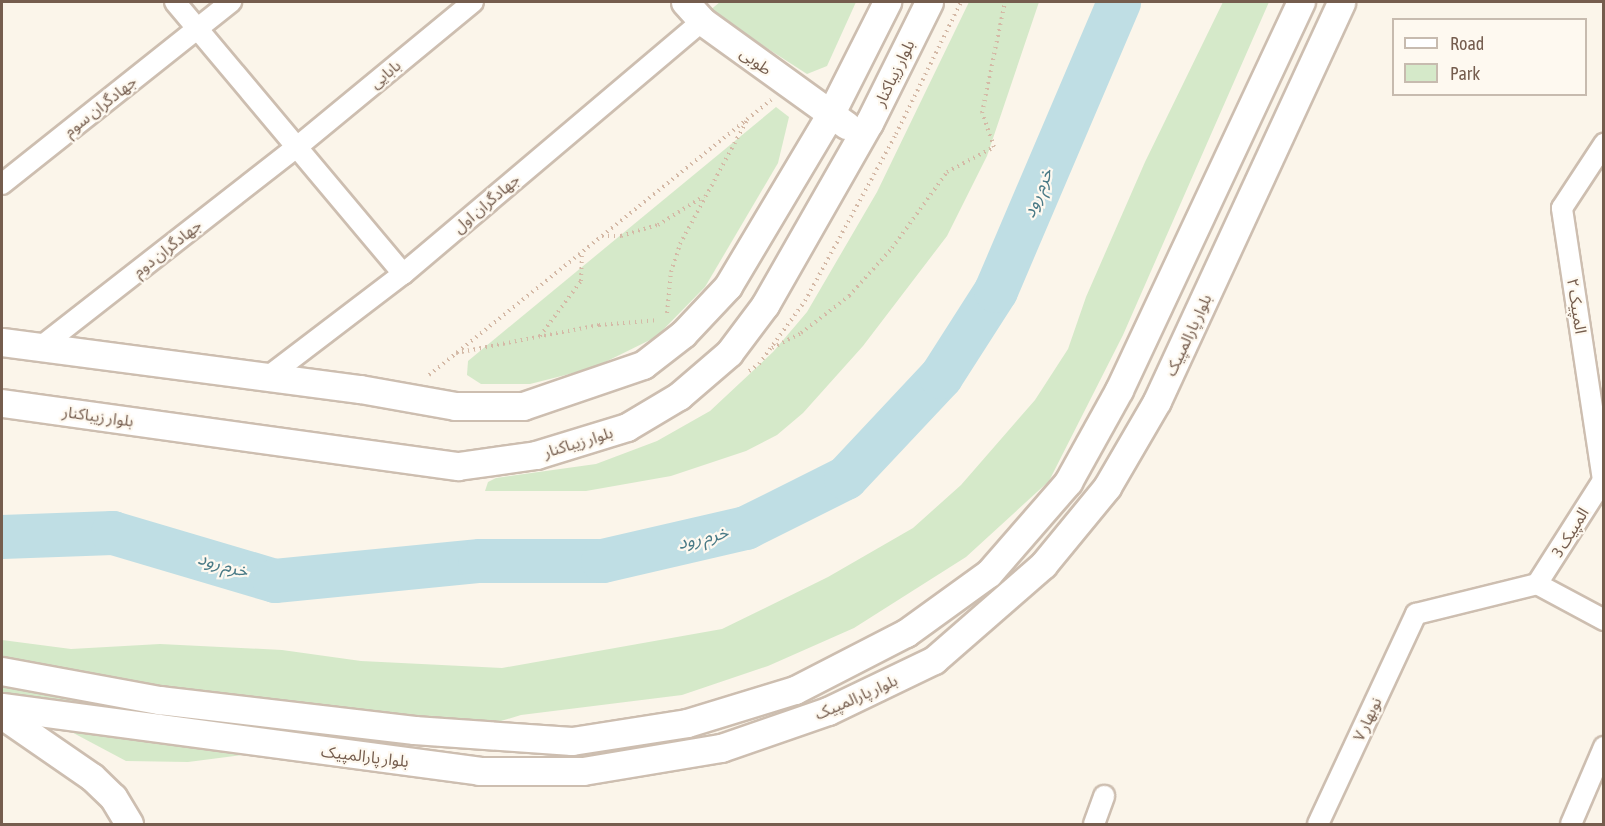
<!DOCTYPE html>
<html>
<head>
<meta charset="utf-8">
<style>
  body { margin:0 }
  #map { position:relative; width:1605px; height:826px; overflow:hidden; background:#fbf5ea; font-family:"Asap Condensed","Noto Sans Arabic",sans-serif }
  div>[style] { position:absolute }
  [style*='--x'] { left:calc(var(--x)*1px); top:calc(var(--y)*1px); width:calc(var(--w)*1px); rotate:calc(var(--a)*1deg) }
  .green>* { inset:0; background:#d5e9c9 }
  .river>* { height:44px; margin:-22px; padding:0 22px; transform-origin:22px; border-radius:22px; background:#bfdee4 }
  .path>* { height:4px; margin-top:-2px; transform-origin:0; background:repeating-linear-gradient(90deg,#d4b9a6 0 1.5px,transparent 0 6px) }
  .roads { filter:drop-shadow(2px 0 #cdbeb0) drop-shadow(-2px 0 #cdbeb0) drop-shadow(0 2px #cdbeb0) drop-shadow(0 -2px #cdbeb0) }
  .street>* { height:20px; margin:-10px; padding:0 10px; transform-origin:10px; border-radius:10px; background:#fff }
  .secondary>* { height:27px; margin:-13.5px; padding:0 13.5px; transform-origin:13.5px; border-radius:13.5px; background:#fff }
  span { translate:-50% -50%; white-space:nowrap; text-align:center; line-height:1.15; -webkit-text-stroke:4.5px #fef9f0; paint-order:stroke }
  .street-label { font-size:16px; color:#755d4e }
  .water-label { font-size:18px; color:#497a86; font-style:italic }
  .frame { position:absolute; inset:0; border:3px solid #755d4e; pointer-events:none }
  .legend { position:absolute; left:1392px; top:18px; width:195px; height:78px; box-sizing:border-box; background:#fef9f0; border:2px solid #c7bbaf; margin:0; padding:8px 10px; list-style:none; font-size:18px; color:#755d4e }
  .legend li { display:flex; align-items:center; gap:12px; height:30px }
  .legend b { width:30px; border:2px solid #c7bbaf }
</style>
</head>
<body>
<div id="map">
  <div class="green">
    <div style="clip-path:polygon(720px 2px,856px 2px,827px 66px,807px 74px,709px 11px)"></div>
    <div style="clip-path:polygon(969px 2px,1039px 2px,987px 156px,947px 236px,863px 346px,803px 413px,777px 435px,746px 451px,671px 476px,586px 491px,485px 491px,488px 482px,496px 478px,596px 464px,657px 441px,710px 411px,773px 352px,807px 312px,877px 192px)"></div>
    <div style="clip-path:polygon(1223px 2px,1269px 2px,1123px 335px,1049px 481px,966px 557px,854px 628px,768px 666px,682px 695px,521px 715px,425px 744px,304px 747px,188px 762px,126px 761px,2px 695px,2px 640px,71px 649px,160px 644px,282px 650px,361px 661px,502px 668px,722px 629px,828px 577px,913px 528px,961px 485px,1035px 400px,1068px 349px,1086px 297px,1145px 162px)"></div>
    <div style="clip-path:polygon(776px 107px,789px 117px,778px 163px,705px 287px,656px 337px,593px 368px,530px 384px,481px 384px,467px 375px,468px 361px)"></div>
  </div>
  <div class="river">
    <div style="--x:2;--y:537;--w:111;--a:-2.1"></div>
    <div style="--x:113;--y:533;--w:169;--a:16.5"></div>
    <div style="--x:275;--y:581;--w:206;--a:-5.6"></div>
    <div style="--x:480;--y:561;--w:123;--a:0"></div>
    <div style="--x:603;--y:561;--w:147;--a:-13"></div>
    <div style="--x:746;--y:528;--w:112;--a:-26.6"></div>
    <div style="--x:846;--y:478;--w:139;--a:-46.8"></div>
    <div style="--x:941;--y:377;--w:102;--a:-57.4"></div>
    <div style="--x:996;--y:291;--w:314;--a:-66.9"></div>
  </div>
  <div class="path">
    <div style="--x:602;--y:236;--w:19;--a:0"></div>
    <div style="--x:621;--y:236;--w:39;--a:-17"></div>
    <div style="--x:658;--y:225;--w:54;--a:-32.2"></div>
    <div style="--x:667;--y:313;--w:41;--a:-84.4"></div>
    <div style="--x:671;--y:272;--w:29;--a:-72"></div>
    <div style="--x:680;--y:244;--w:141;--a:-61.6"></div>
    <div style="--x:540;--y:336;--w:69;--a:-53.3"></div>
    <div style="--x:581;--y:281;--w:28;--a:-88"></div>
    <div style="--x:772;--y:348;--w:33;--a:-27"></div>
    <div style="--x:801;--y:333;--w:61;--a:-37.6"></div>
    <div style="--x:849;--y:296;--w:64;--a:-48.1"></div>
    <div style="--x:892;--y:248;--w:94;--a:-54.1"></div>
    <div style="--x:947;--y:172;--w:53;--a:-28"></div>
    <div style="--x:994;--y:147;--w:36;--a:-109"></div>
    <div style="--x:982;--y:113;--w:113;--a:-78.3"></div>
    <div style="--x:456;--y:353;--w:146;--a:-11.1"></div>
    <div style="--x:599;--y:325;--w:60;--a:-4.8"></div>
    <div style="--x:749;--y:371;--w:12;--a:-35"></div>
    <div style="--x:759;--y:364;--w:78;--a:-53.9"></div>
    <div style="--x:805;--y:301;--w:190;--a:-61.4"></div>
    <div style="--x:896;--y:134;--w:147;--a:-63.8"></div>
    <div style="--x:429;--y:375;--w:439;--a:-38.8"></div>
  </div>
  <div class="roads">
    <div class="street">
      <div style="--x:175;--y:2;--w:355;--a:50"></div>
      <div style="--x:2;--y:184;--w:293;--a:-38.5"></div>
      <div style="--x:38;--y:349;--w:328;--a:-38"></div>
      <div style="--x:297;--y:147;--w:228;--a:-39.5"></div>
      <div style="--x:265;--y:379;--w:173;--a:-37.3"></div>
      <div style="--x:403;--y:274;--w:392;--a:-40.2"></div>
      <div style="--x:1603;--y:480;--w:275;--a:-98.6"></div>
      <div style="--x:1562;--y:208;--w:77;--a:-56.7"></div>
      <div style="--x:1537;--y:584;--w:125;--a:-57.5"></div>
      <div style="--x:1094;--y:824;--w:30;--a:-70"></div>
      <div style="--x:1318;--y:824;--w:232;--a:-65"></div>
      <div style="--x:1416;--y:614;--w:125;--a:-13.9"></div>
      <div style="--x:1537;--y:584;--w:76;--a:28.2"></div>
      <div style="--x:1571;--y:824;--w:84;--a:-66.8"></div>
    </div>
    <div class="secondary">
      <div style="--x:685;--y:2;--w:25;--a:48"></div>
      <div style="--x:702;--y:21;--w:178;--a:35.8"></div>
      <div style="--x:2;--y:342;--w:361;--a:7.5"></div>
      <div style="--x:360;--y:389;--w:97;--a:10.1"></div>
      <div style="--x:455;--y:406;--w:68;--a:0"></div>
      <div style="--x:523;--y:406;--w:127;--a:-18.9"></div>
      <div style="--x:643;--y:365;--w:51;--a:-37.8"></div>
      <div style="--x:683;--y:334;--w:66;--a:-46.8"></div>
      <div style="--x:728;--y:286;--w:199;--a:-59.2"></div>
      <div style="--x:830;--y:115;--w:127;--a:-63.2"></div>
      <div style="--x:2;--y:403;--w:460;--a:7.9"></div>
      <div style="--x:458;--y:466;--w:79;--a:-8"></div>
      <div style="--x:536;--y:455;--w:95;--a:-17.1"></div>
      <div style="--x:627;--y:427;--w:61;--a:-30.8"></div>
      <div style="--x:679;--y:396;--w:66;--a:-40.7"></div>
      <div style="--x:729;--y:353;--w:60;--a:-53.1"></div>
      <div style="--x:765;--y:305;--w:210;--a:-60.3"></div>
      <div style="--x:869;--y:123;--w:135;--a:-63.6"></div>
      <div style="--x:2;--y:671;--w:160;--a:10.5"></div>
      <div style="--x:159;--y:700;--w:257;--a:6.7"></div>
      <div style="--x:414;--y:730;--w:158;--a:4"></div>
      <div style="--x:572;--y:741;--w:116;--a:-8.9"></div>
      <div style="--x:687;--y:723;--w:113;--a:-17"></div>
      <div style="--x:795;--y:690;--w:125;--a:-27.2"></div>
      <div style="--x:906;--y:633;--w:102;--a:-35.9"></div>
      <div style="--x:989;--y:573;--w:121;--a:-49"></div>
      <div style="--x:1068;--y:482;--w:105;--a:-61"></div>
      <div style="--x:1119;--y:390;--w:429;--a:-64.9"></div>
      <div style="--x:2;--y:707;--w:481;--a:7.6"></div>
      <div style="--x:479;--y:771;--w:104;--a:0"></div>
      <div style="--x:583;--y:771;--w:140;--a:-9.5"></div>
      <div style="--x:721;--y:748;--w:113;--a:-19.1"></div>
      <div style="--x:828;--y:711;--w:118;--a:-25.7"></div>
      <div style="--x:934;--y:660;--w:145;--a:-41.1"></div>
      <div style="--x:1043;--y:565;--w:101;--a:-50.6"></div>
      <div style="--x:1107;--y:487;--w:99;--a:-59.8"></div>
      <div style="--x:1157;--y:401;--w:439;--a:-65.2"></div>
      <div style="--x:2;--y:715;--w:109;--a:34.6"></div>
      <div style="--x:92;--y:777;--w:29;--a:44"></div>
      <div style="--x:113;--y:797;--w:31;--a:59"></div>
    </div>
  </div>
  <div class="street-label">
    <span style="left:756px;top:61px;rotate:36deg">طوبی</span>
    <span style="left:894px;top:73px;rotate:-64deg">بلوار زیباکنار</span>
    <span style="left:385px;top:74px;rotate:-40deg">بابایی</span>
    <span style="left:100px;top:106px;rotate:-38deg">جهادگران سوم</span>
    <span style="left:486px;top:203px;rotate:-40deg">جهادگران اول</span>
    <span style="left:167px;top:248px;rotate:-38deg">جهادگران دوم</span>
    <span style="left:1577px;top:306px;rotate:81deg">المپیک ۲</span>
    <span style="left:1188px;top:335px;rotate:-65deg">بلوار پارالمپیک</span>
    <span style="left:98px;top:416px;rotate:8deg">بلوار زیباکنار</span>
    <span style="left:578px;top:442px;rotate:-17deg">بلوار زیباکنار</span>
    <span style="left:1570px;top:532px;rotate:-58deg">المپیک 3</span>
    <span style="left:856px;top:697px;rotate:-24deg">بلوار پارالمپیک</span>
    <span style="left:1367px;top:719px;rotate:-65deg">نوبهار ۷</span>
    <span style="left:365px;top:756px;rotate:7deg">بلوار پارالمپیک</span>
  </div>
  <div class="water-label">
    <span style="left:1038px;top:193px;rotate:-67deg">خرم رود</span>
    <span style="left:703px;top:538px;rotate:-13deg">خرم رود</span>
    <span style="left:223px;top:565px;rotate:16deg">خرم رود</span>
  </div>
  <div class="frame"></div>
  <ul class="legend">
  <li><b style="height:8px;background:#fff"></b>Road</li>
  <li><b style="height:16px;background:#d5e9c9"></b>Park</li>
  </ul>
</div>
</body>
</html>
